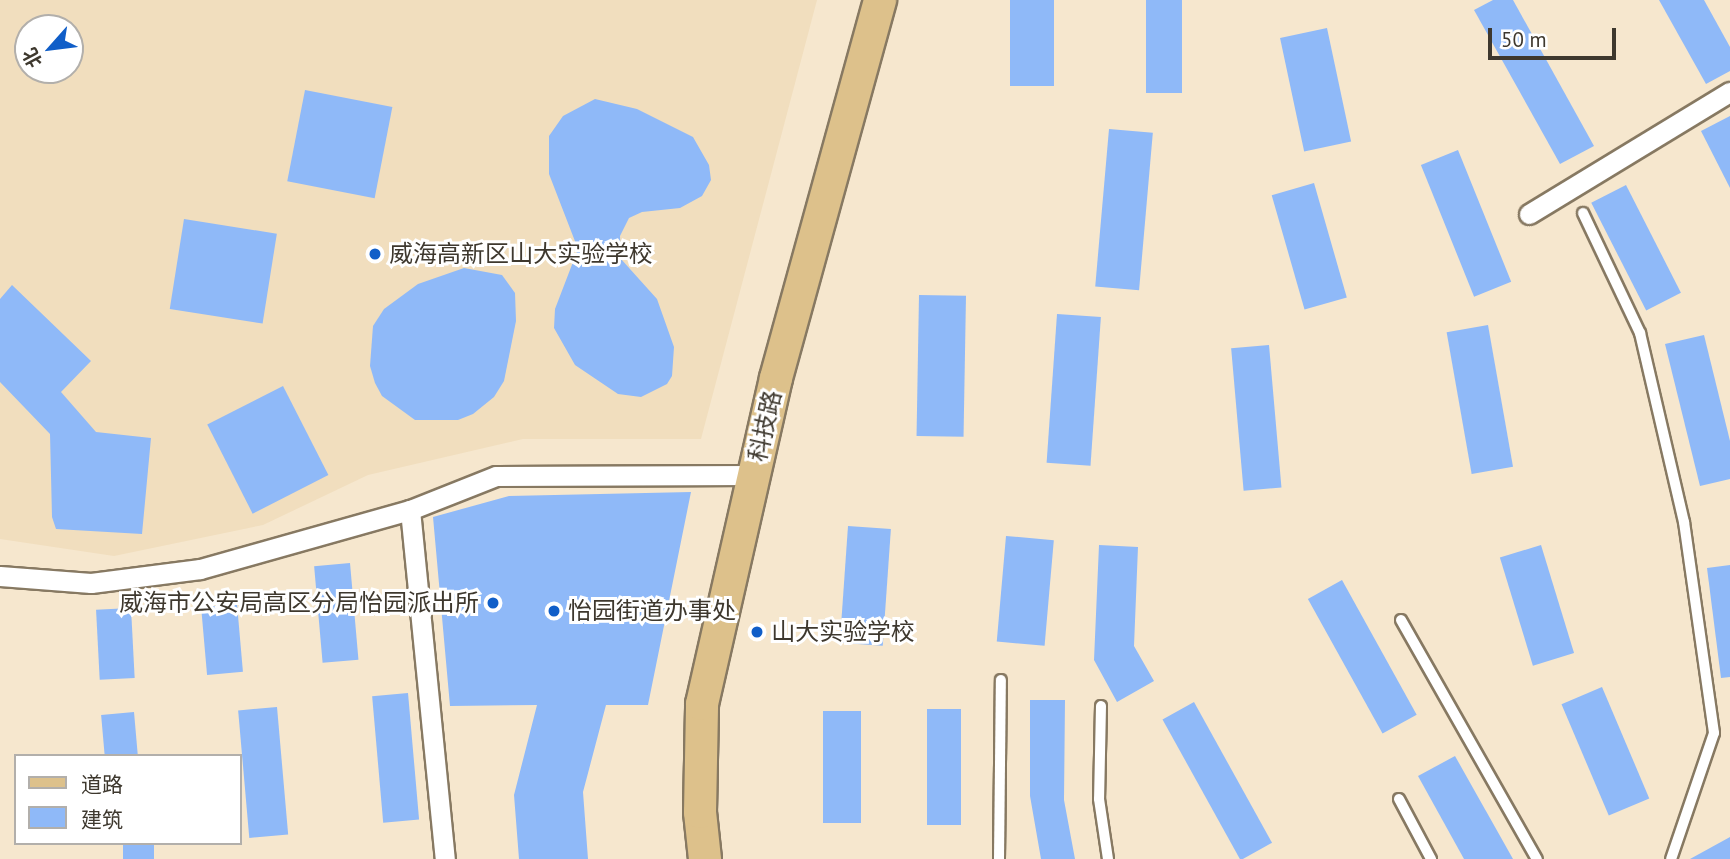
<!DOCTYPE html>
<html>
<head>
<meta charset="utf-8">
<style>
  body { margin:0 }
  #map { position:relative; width:1730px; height:859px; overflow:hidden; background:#f6e7ce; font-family:"PT Sans","Noto Sans SC",sans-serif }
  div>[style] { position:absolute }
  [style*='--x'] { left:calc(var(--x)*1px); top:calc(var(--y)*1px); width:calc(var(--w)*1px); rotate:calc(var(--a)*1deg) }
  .built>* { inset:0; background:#f1debe }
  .building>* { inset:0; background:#8fb9f8; transform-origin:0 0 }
  .roads { filter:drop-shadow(2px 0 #877962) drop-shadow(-2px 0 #877962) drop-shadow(0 2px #877962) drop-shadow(0 -2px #877962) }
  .lane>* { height:10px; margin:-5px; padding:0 5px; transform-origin:5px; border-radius:5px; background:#fff }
  .street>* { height:19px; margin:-9.5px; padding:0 9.5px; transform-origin:9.5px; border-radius:9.5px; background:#fff }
  .primary>* { height:32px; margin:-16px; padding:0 16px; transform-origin:16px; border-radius:16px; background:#ddc18b }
  .dots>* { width:19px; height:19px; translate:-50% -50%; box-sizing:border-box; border:4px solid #fff; border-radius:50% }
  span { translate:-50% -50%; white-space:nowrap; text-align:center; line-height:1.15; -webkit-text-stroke:6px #fff; paint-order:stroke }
  .poi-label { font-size:24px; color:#3e382e }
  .left { translate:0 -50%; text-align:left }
  .right { translate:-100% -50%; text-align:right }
  .street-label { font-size:24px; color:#3e382e }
  .legend { position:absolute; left:14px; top:754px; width:228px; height:91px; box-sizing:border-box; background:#fff; border:2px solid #b2afab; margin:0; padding:9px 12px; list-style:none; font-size:21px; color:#3e382e }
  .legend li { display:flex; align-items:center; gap:14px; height:35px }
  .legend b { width:35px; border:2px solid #b2afab }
  .north { position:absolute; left:14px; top:14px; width:70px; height:70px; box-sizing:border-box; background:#fff; border:2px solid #b2afab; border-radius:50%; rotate:242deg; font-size:19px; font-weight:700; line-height:28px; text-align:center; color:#3e382e }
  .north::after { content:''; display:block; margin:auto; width:24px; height:32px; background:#105ec8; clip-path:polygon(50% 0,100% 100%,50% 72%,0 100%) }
  .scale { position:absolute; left:1488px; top:28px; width:128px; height:32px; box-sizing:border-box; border:4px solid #3e382e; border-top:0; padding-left:9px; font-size:21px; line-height:24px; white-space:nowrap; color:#3e382e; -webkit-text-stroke:5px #fff; paint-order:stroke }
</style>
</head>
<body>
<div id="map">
  <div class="built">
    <div style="clip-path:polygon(evenodd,0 0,817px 0,701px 439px,523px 439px,368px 475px,263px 525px,114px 556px,0 539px,0 0,28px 28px,70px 28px,70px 70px,28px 70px,28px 28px)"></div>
  </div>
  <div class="building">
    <div style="left:1010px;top:0;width:44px;height:86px"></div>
    <div style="left:1146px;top:0;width:36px;height:93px"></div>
    <div style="clip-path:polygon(1493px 0,1513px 0,1594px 146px,1560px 164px,1474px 10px)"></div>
    <div style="clip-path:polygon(1659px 0,1704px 0,1730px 47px,1730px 71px,1706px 84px)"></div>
    <div style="left:1327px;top:28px;width:116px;height:48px;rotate:78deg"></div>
    <div style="left:305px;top:90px;width:89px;height:93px;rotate:11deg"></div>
    <div style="clip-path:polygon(595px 99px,637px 109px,693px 137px,709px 165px,711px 180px,702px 196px,680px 208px,642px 212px,629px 218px,620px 236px,621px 259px,657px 299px,674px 347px,672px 376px,667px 384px,641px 397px,618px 394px,575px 365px,554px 328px,555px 309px,578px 249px,549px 174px,549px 136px,563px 116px)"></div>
    <div style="clip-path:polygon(1730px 116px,1730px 188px,1701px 131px)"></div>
    <div style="left:1109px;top:129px;width:44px;height:158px;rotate:5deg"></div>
    <div style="left:1458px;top:150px;width:142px;height:40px;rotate:68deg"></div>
    <div style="left:1314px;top:183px;width:119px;height:44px;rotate:74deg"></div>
    <div style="left:1626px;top:185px;width:121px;height:39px;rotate:63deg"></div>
    <div style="left:184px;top:219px;width:94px;height:91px;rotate:9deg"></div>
    <div style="clip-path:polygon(464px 268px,502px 275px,515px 293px,516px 321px,504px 381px,494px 397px,473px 414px,458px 420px,415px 420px,382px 396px,375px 383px,370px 366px,373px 326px,384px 309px,418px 284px)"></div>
    <div style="clip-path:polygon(12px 285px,91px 361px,61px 392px,96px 432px,151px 438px,142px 534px,56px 529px,52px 517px,50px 434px,0 382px,0 299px)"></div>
    <div style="left:919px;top:295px;width:47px;height:141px;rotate:1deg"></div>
    <div style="left:1057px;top:314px;width:44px;height:149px;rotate:4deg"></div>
    <div style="left:1488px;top:325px;width:144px;height:42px;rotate:80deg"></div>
    <div style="clip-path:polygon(1704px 335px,1730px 441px,1730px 479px,1700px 486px,1665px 344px)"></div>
    <div style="left:1269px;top:345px;width:143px;height:38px;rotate:85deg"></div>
    <div style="left:283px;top:386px;width:100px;height:85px;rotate:63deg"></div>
    <div style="clip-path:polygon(691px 492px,648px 705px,606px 705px,583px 792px,588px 859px,519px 859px,514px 795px,537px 705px,450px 706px,433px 517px,509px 496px)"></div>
    <div style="left:848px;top:526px;width:43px;height:117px;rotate:4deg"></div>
    <div style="left:1006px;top:536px;width:48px;height:106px;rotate:5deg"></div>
    <div style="clip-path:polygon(1099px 545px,1138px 547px,1134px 646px,1154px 681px,1117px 702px,1094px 660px)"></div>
    <div style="left:1541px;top:545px;width:113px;height:43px;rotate:73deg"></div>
    <div style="left:350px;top:563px;width:97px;height:36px;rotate:85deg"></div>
    <div style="clip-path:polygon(1730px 565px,1730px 677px,1721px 678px,1707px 568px)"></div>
    <div style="left:1342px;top:580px;width:154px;height:39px;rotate:61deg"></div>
    <div style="left:237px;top:604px;width:68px;height:36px;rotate:85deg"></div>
    <div style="left:131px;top:608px;width:70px;height:35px;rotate:87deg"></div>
    <div style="left:1602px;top:687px;width:121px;height:44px;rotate:67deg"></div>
    <div style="left:408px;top:693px;width:127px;height:36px;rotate:85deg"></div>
    <div style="clip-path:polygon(1030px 700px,1065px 700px,1064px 800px,1075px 859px,1041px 859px,1030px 796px)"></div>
    <div style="left:1194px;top:702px;width:161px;height:36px;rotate:61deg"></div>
    <div style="left:277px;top:707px;width:128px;height:39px;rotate:85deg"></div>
    <div style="left:927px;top:709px;width:34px;height:116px"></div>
    <div style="left:823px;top:711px;width:38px;height:112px"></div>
    <div style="left:134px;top:712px;width:44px;height:33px;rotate:85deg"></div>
    <div style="clip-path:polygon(1455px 756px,1513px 859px,1464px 859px,1418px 776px)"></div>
    <div style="clip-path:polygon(1730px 837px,1730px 859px,1690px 859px)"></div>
    <div style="left:123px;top:843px;width:31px;height:16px"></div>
  </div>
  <div class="roads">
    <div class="lane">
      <div style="--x:1583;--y:213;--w:133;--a:64.6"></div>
      <div style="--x:1640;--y:333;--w:194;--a:76.9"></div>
      <div style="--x:1684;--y:522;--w:213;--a:81.9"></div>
      <div style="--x:1714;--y:733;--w:133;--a:108.8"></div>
      <div style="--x:1401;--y:620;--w:275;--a:60.4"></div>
      <div style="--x:1101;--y:706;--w:93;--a:91.2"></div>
      <div style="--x:1099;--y:799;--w:61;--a:81.5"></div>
      <div style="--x:1399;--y:799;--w:68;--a:61.9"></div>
      <div style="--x:999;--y:859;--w:179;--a:-89.4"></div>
    </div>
    <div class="street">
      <div style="--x:1529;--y:214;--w:235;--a:-31.3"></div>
      <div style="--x:410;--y:510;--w:351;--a:84.3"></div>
      <div style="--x:0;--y:576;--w:91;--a:4.4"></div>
      <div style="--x:91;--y:583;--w:110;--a:-7.3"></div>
      <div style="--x:200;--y:569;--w:218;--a:-15.7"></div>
      <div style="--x:410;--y:510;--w:92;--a:-21.6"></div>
      <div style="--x:496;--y:476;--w:257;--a:-0.2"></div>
    </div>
    <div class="primary">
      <div style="--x:705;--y:859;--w:47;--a:-96.1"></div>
      <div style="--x:700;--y:812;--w:108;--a:-88.9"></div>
      <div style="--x:702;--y:704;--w:334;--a:-77.2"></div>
      <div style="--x:776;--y:378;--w:392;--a:-74.6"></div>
    </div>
  </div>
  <div class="dots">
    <div style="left:375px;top:254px;background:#105ec8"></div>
    <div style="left:493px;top:603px;background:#105ec8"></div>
    <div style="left:554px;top:611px;background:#105ec8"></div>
    <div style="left:757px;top:632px;background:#105ec8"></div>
  </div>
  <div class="poi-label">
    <span class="left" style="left:389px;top:254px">威海高新区山大实验学校</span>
    <span class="right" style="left:479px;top:603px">威海市公安局高区分局怡园派出所</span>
    <span class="left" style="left:568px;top:611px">怡园街道办事处</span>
    <span class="left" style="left:771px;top:632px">山大实验学校</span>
  </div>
  <div class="street-label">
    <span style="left:765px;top:426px;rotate:-77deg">科技路</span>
  </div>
  <ul class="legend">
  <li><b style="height:9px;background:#ddc18b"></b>道路</li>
  <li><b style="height:19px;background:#8fb9f8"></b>建筑</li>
  </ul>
  <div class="north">北</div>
  <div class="scale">50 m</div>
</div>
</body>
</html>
